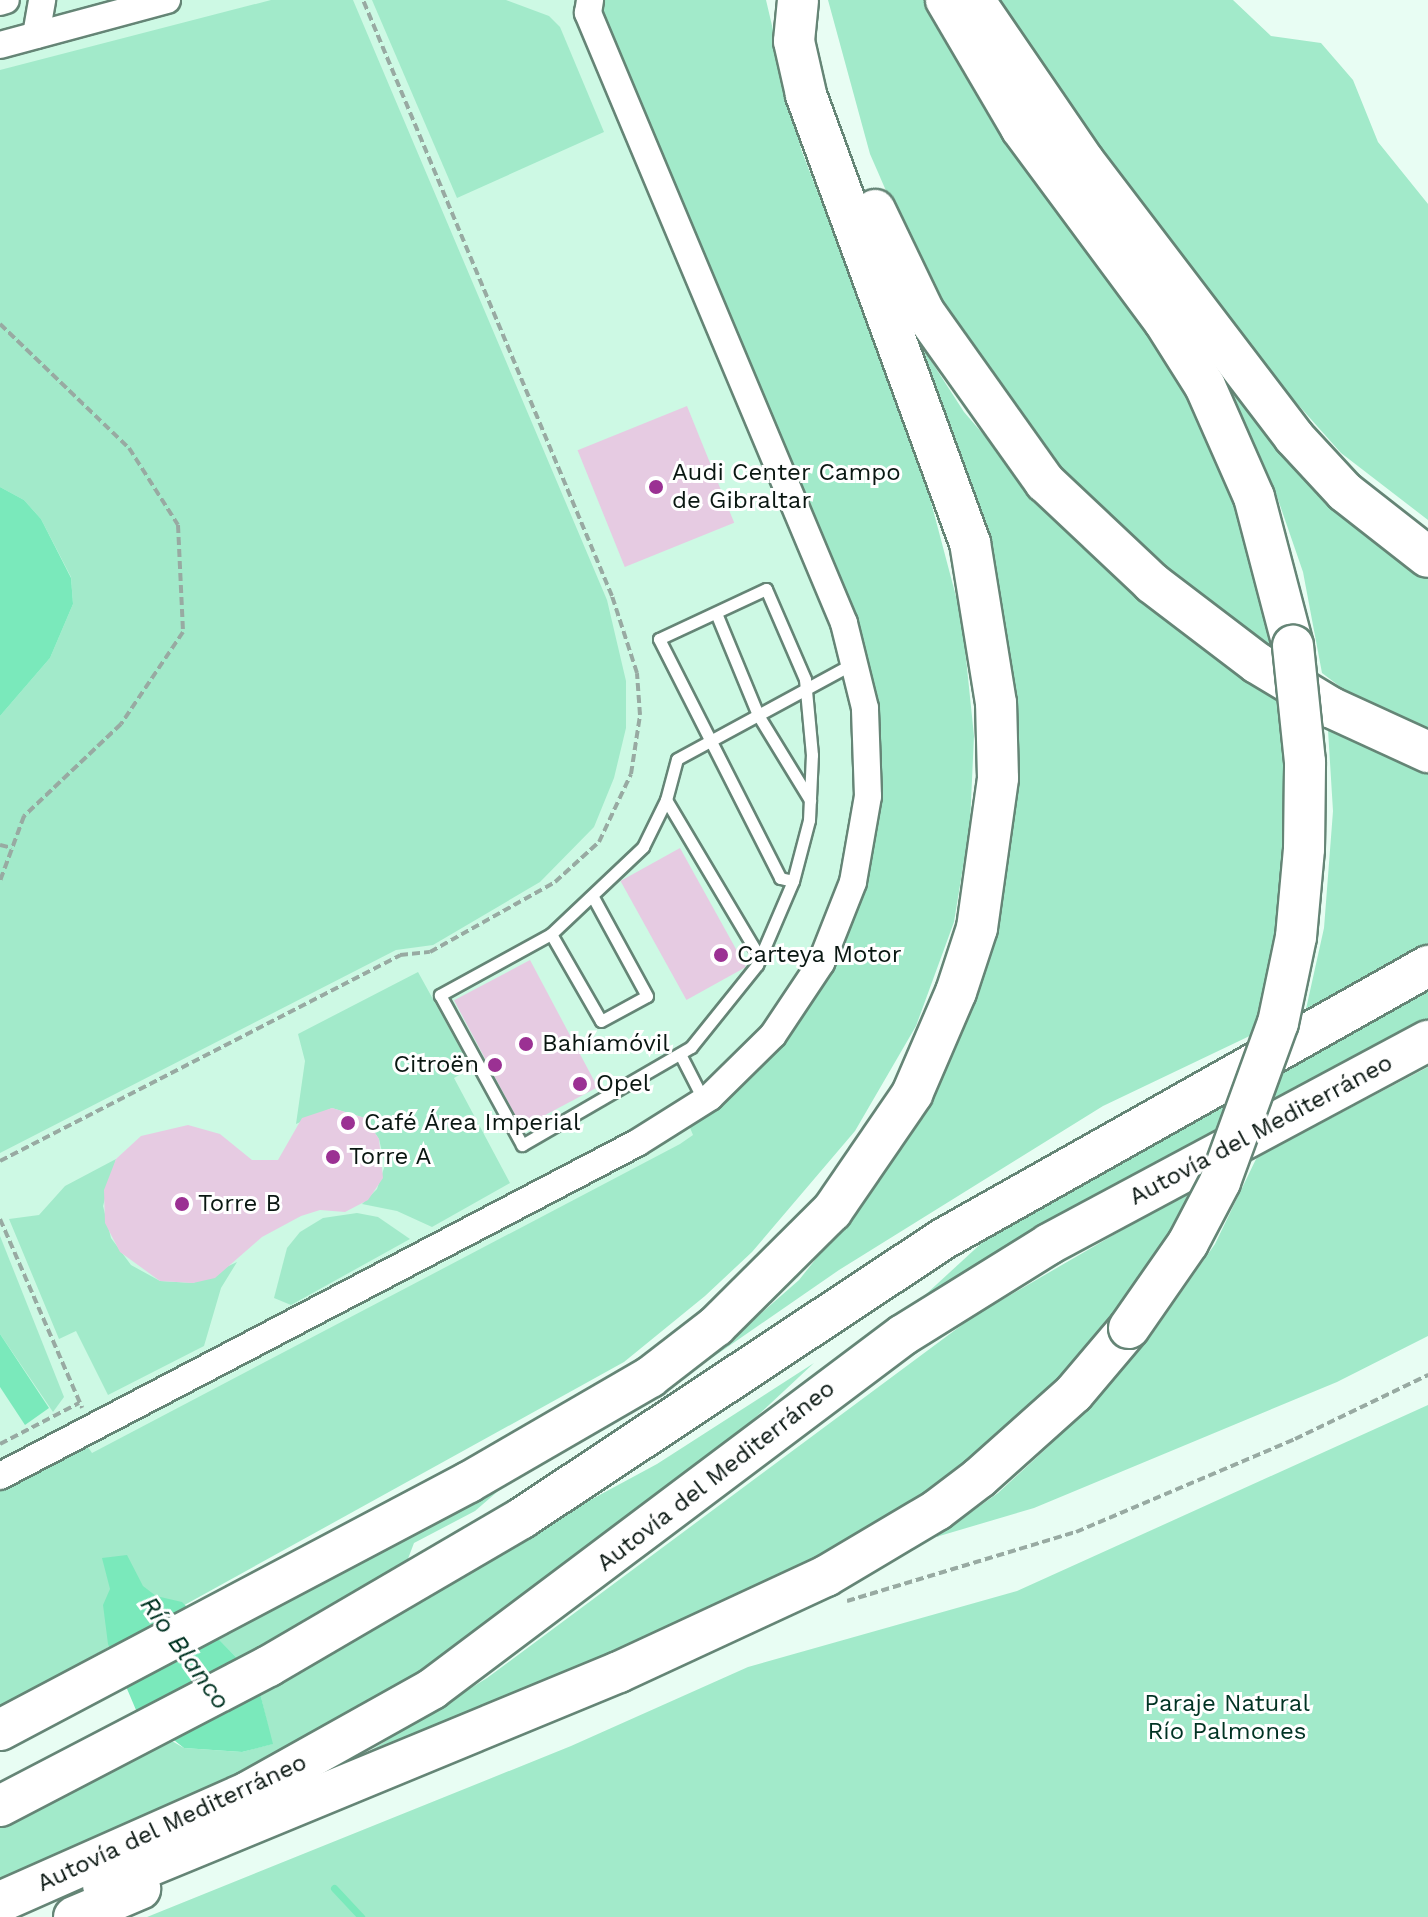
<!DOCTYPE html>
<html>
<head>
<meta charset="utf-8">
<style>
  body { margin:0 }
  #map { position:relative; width:1428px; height:1917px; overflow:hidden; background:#e8fdf3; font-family:"Work Sans",sans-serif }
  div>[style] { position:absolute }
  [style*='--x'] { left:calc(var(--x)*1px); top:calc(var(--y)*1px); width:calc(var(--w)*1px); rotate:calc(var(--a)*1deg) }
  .built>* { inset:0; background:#cdf9e4 }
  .green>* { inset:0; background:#a2eaca }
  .water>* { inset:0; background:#7ae9bb }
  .stream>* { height:7px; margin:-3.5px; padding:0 3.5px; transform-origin:3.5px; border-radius:3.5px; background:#7ae9bb }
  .building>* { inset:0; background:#e6cbe2; transform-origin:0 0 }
  .path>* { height:4px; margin-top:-2px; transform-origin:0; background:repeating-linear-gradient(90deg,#98aaa2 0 8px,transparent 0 12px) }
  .roads { filter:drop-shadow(2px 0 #658576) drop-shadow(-2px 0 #658576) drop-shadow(0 2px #658576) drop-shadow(0 -2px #658576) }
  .service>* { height:11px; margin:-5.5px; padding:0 5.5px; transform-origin:5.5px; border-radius:5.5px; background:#fff }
  .tertiary>* { height:26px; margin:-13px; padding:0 13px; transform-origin:13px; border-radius:13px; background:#fff }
  .motorway>* { height:40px; margin:-20px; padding:0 20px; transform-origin:20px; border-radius:20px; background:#fff }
  .bridges { filter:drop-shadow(2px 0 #658576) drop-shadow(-2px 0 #658576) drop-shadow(0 2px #658576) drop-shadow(0 -2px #658576) }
  .motorway-bridge>* { height:40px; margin:-20px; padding:0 20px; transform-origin:20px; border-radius:20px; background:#fff }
  .dots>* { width:22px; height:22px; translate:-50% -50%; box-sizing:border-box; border:4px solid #fff; border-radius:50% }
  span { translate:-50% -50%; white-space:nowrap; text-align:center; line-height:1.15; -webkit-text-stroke:6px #fff; paint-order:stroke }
  .poi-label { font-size:24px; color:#0a1712 }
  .left { translate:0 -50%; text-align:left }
  .right { translate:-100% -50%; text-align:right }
  .street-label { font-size:24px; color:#0a1712 }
  .park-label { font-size:24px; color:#003323 }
  .water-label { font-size:26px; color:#032; font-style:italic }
</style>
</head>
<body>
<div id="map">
  <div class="built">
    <div style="clip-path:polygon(0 0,712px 0,908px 552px,814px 1063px,0 1657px)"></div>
  </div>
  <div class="green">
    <div style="clip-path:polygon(271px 0,353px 0,607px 600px,626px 681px,626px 728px,614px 778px,594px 827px,540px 882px,433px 945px,396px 950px,0 1153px,0 716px,50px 658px,73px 604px,71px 577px,41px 519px,24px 500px,0 487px,0 70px)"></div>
    <div style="clip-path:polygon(372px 0,506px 0,549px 16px,560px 27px,604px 132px,457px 198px)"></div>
    <div style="clip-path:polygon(601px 0,766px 0,801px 149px,918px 453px,962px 619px,974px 736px,970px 824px,954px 922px,916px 1026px,855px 1131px,752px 1252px,705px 1296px,624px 1362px,0 1707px,0 1491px,86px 1444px,92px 1453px,680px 1144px,693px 1135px,688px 1123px,716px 1105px,854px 899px,859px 635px,605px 23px)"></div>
    <div style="clip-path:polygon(828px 0,926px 0,1154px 330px,1191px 399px,1253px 543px,1275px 656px,1190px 595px,1069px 479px,1027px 429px,948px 314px,911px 248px,870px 154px)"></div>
    <div style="clip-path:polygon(993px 0,1233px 0,1271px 36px,1321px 43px,1353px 80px,1378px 142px,1428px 204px,1428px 520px,1341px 453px,1277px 381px,1093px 145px)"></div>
    <div style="clip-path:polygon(917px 339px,964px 412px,1078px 544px,1171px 624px,1284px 702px,1288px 759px,1281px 925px,1258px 1032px,1103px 1106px,839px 1270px,703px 1364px,799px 1280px,878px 1181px,906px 1137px,1003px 872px,931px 387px)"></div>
    <div style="clip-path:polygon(1230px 389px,1321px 490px,1428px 579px,1428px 736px,1355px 698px,1322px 673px,1303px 572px,1273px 485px)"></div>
    <div style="clip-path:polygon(1328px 730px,1428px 774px,1428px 943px,1306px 1009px,1324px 928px,1333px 811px)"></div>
    <div style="clip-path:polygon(418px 972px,471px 1068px,454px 1078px,510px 1183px,432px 1227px,397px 1211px,362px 1204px,377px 1189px,385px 1165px,379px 1139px,365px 1118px,332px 1108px,296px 1124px,305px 1061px,298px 1034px)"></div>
    <div style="clip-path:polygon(1428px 987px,1428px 1025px,924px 1296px,986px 1239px,1036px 1204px)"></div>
    <div style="clip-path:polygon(1428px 1067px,1428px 1336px,1337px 1382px,1034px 1508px,936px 1537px,998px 1493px,1049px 1446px,1146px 1343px,1215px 1244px,1257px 1157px)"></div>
    <div style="clip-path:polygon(116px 1159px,103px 1206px,111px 1238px,131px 1265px,160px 1281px,193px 1283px,237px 1262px,221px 1288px,204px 1346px,108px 1395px,76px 1331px,59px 1339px,9px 1219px,39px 1215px,65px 1186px)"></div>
    <div style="clip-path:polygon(1198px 1186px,1116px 1321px,1044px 1404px,874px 1534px,716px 1612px,339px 1770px,487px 1678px,974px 1316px)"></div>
    <div style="clip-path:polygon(357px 1213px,378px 1217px,410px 1239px,291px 1305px,274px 1298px,287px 1248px,300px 1232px,323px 1218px)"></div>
    <div style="clip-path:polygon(0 1236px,64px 1397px,53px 1412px,0 1334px)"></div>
    <div style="clip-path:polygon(814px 1363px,726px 1445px,432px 1665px,312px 1741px,0 1884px,0 1825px,172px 1741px,184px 1748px,242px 1752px,272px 1744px,260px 1693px,507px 1545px,657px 1464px)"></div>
    <div style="clip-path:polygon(1428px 1405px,1428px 1917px,147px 1917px,571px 1746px,748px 1667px,1017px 1591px)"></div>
    <div style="clip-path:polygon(512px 1479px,475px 1511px,414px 1543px,406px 1564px,390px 1578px,259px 1649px,238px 1659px,217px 1638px)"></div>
  </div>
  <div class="water">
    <div style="clip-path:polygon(0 487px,24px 500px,41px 519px,71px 578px,73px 604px,50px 658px,0 716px)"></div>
    <div style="clip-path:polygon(0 1334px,49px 1408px,25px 1425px,0 1387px)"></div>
    <div style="clip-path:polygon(127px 1555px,143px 1586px,156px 1596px,182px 1602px,236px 1657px,260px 1693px,273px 1744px,242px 1752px,184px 1748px,136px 1710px,108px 1644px,103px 1605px,110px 1589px,102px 1558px)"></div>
  </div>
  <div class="stream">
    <div style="--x:334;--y:1888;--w:40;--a:47"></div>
  </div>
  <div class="building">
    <div style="left:687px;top:406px;width:126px;height:118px;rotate:68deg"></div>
    <div style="left:680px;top:848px;width:136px;height:68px;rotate:61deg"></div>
    <div style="left:530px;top:960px;width:144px;height:86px;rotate:62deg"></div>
    <div style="clip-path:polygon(332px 1108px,365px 1118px,379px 1139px,383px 1178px,368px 1200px,345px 1212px,320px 1210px,301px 1216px,262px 1237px,215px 1278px,193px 1283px,160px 1281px,120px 1252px,105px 1223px,104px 1190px,116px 1159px,141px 1136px,188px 1125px,220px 1134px,252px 1160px,278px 1160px,302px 1118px)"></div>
  </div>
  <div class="path">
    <div style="--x:0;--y:324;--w:179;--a:43.9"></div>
    <div style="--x:129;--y:448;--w:91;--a:57.5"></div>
    <div style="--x:178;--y:525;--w:107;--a:87.3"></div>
    <div style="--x:183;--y:632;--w:111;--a:124"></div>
    <div style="--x:121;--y:724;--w:134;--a:136.5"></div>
    <div style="--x:24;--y:816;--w:69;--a:110.3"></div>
    <div style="--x:0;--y:845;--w:12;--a:14"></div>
    <div style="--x:0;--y:1161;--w:450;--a:-27.2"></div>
    <div style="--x:400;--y:955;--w:30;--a:-6"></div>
    <div style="--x:430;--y:952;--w:143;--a:-29.2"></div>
    <div style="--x:555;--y:882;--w:59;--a:-42.3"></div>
    <div style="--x:599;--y:842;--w:75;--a:-64.8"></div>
    <div style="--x:631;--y:774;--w:60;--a:-81.3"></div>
    <div style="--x:640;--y:715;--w:42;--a:-94.1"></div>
    <div style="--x:637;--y:673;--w:81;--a:-108"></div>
    <div style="--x:612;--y:596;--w:646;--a:-112.67"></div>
    <div style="--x:0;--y:1219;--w:206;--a:66.5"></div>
    <div style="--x:0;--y:1444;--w:89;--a:-27.4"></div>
    <div style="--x:847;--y:1601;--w:239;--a:-16.8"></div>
    <div style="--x:1076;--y:1532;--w:238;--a:-23"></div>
    <div style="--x:1295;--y:1439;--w:148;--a:-25.7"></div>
  </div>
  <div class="roads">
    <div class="service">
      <div style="--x:716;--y:613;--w:110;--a:67.6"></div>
      <div style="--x:758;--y:715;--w:100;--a:58.5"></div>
      <div style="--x:666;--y:800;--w:52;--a:116.1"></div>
      <div style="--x:643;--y:847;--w:127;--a:136.6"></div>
      <div style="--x:551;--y:934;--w:127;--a:151.2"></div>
      <div style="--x:440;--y:995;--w:171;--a:61.3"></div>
      <div style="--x:522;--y:1145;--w:195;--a:-30.1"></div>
      <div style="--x:691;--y:1047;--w:105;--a:-51.2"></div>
      <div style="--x:757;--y:965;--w:91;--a:-66.8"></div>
      <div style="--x:793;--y:881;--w:63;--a:-75.3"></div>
      <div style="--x:809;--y:820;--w:65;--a:-87.4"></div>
      <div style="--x:812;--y:755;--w:76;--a:-95.3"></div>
      <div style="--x:805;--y:679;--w:98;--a:-113.4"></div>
      <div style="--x:766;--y:589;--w:118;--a:155"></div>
      <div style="--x:659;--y:639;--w:268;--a:63.1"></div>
      <div style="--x:780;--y:878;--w:13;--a:13"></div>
      <div style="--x:551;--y:934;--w:100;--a:60.1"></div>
      <div style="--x:601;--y:1021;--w:52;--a:-28.5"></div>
      <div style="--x:647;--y:996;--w:113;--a:-118.6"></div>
      <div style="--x:760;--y:958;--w:184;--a:-120.7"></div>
      <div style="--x:666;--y:800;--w:42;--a:-75"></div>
      <div style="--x:677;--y:759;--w:201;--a:-28.5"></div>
      <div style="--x:680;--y:1054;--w:53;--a:62.9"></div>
    </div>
    <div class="tertiary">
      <div style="--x:0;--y:2;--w:6;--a:-18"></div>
      <div style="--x:36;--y:35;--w:36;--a:-80"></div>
      <div style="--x:0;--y:45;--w:173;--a:-15.1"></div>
      <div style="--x:0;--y:1476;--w:719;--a:-27.6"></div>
      <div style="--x:637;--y:1143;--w:86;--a:-32.2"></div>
      <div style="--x:710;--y:1097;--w:88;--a:-44.5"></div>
      <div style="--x:773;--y:1035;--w:87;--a:-56.3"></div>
      <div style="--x:821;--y:963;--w:87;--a:-68.4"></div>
      <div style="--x:853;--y:882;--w:87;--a:-80.1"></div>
      <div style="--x:868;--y:796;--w:88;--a:-92"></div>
      <div style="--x:865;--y:708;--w:88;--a:-103.9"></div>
      <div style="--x:844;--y:623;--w:662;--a:-112.77"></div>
      <div style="--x:588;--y:13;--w:13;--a:-81"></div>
    </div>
    <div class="motorway">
      <div style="--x:946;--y:0;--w:148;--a:59.6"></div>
      <div style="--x:1021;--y:128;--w:240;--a:53.5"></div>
      <div style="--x:1164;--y:321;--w:77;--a:57.8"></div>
      <div style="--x:1205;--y:386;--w:121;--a:66.2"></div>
      <div style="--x:1254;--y:497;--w:154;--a:75.3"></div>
      <div style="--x:974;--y:0;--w:195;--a:55.7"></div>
      <div style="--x:1084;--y:161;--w:347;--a:52.7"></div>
      <div style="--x:1294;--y:437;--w:75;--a:47.2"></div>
      <div style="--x:1345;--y:492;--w:105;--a:38.1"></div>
      <div style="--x:875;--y:210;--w:113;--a:64.3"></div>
      <div style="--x:924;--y:312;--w:209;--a:54.6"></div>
      <div style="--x:1045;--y:482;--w:147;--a:43.3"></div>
      <div style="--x:1152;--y:583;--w:132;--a:37.3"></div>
      <div style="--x:1257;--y:663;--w:87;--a:31"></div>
      <div style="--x:1332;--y:708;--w:106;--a:24.6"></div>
      <div style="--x:0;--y:1730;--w:531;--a:-27.87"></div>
      <div style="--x:469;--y:1482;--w:209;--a:-30.1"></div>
      <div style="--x:650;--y:1377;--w:83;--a:-37.7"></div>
      <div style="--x:716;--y:1326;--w:163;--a:-44.8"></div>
      <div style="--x:832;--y:1211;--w:142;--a:-55.6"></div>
      <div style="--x:912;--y:1094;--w:111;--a:-66.7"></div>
      <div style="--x:956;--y:992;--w:67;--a:-71.8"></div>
      <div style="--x:977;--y:928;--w:151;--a:-82"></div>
      <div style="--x:998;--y:778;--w:75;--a:-91.5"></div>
      <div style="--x:996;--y:703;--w:162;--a:-99.2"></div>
      <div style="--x:970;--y:543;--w:478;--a:-110.1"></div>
      <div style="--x:806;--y:94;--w:54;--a:-102.8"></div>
      <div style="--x:794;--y:41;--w:41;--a:-84.4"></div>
      <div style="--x:0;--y:1806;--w:303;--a:-27.5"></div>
      <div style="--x:269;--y:1666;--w:293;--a:-30.3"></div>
      <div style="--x:522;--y:1518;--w:505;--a:-33.53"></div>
      <div style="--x:943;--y:1239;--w:557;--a:-29.37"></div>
      <div style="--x:103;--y:1885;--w:558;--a:-22.43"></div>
      <div style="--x:619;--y:1672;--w:228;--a:-24.9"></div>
      <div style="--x:826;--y:1576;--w:129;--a:-30.7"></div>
      <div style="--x:937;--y:1510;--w:53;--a:-37.3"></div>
      <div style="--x:979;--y:1478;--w:127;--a:-41.8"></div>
      <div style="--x:1074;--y:1393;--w:85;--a:-49.8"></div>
      <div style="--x:0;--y:1902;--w:271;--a:-23.9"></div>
      <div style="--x:248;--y:1792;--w:211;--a:-29.2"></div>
      <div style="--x:432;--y:1689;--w:589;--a:-36.93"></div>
      <div style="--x:903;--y:1335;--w:172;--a:-31.9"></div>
      <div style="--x:1049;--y:1244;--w:430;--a:-28.2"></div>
      <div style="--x:74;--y:1917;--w:72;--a:-23"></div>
    </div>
  </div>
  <div class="bridges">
    <div class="motorway-bridge">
      <div style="--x:1129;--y:1328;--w:103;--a:-55.2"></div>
      <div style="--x:1188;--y:1243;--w:69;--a:-62.3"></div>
      <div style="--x:1220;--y:1182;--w:169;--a:-70"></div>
      <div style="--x:1278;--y:1023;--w:88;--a:-78.2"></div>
      <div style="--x:1296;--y:937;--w:88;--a:-84.8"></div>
      <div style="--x:1304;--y:849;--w:87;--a:-89.3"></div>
      <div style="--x:1305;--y:762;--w:117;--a:-95.9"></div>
    </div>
  </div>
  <div class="dots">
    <div style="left:656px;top:487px;background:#9b3193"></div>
    <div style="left:721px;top:955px;background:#9b3193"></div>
    <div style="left:526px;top:1044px;background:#9b3193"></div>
    <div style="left:495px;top:1065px;background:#9b3193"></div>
    <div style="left:580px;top:1084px;background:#9b3193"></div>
    <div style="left:348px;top:1123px;background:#9b3193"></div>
    <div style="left:333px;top:1157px;background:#9b3193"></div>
    <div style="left:182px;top:1204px;background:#9b3193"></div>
  </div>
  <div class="poi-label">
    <span class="left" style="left:672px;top:487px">Audi Center Campo<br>de Gibraltar</span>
    <span class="left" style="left:737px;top:955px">Carteya Motor</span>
    <span class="left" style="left:542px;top:1044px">Bahíamóvil</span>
    <span class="right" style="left:479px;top:1065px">Citroën</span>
    <span class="left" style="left:596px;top:1084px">Opel</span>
    <span class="left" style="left:364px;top:1123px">Café Área Imperial</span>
    <span class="left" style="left:349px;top:1157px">Torre A</span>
    <span class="left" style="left:198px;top:1204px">Torre B</span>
  </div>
  <div class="street-label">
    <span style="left:1261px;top:1130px;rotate:-28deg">Autovía del Mediterráneo</span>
    <span style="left:716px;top:1476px;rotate:-38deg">Autovía del Mediterráneo</span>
    <span style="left:172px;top:1823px;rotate:-25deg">Autovía del Mediterráneo</span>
  </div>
  <div class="park-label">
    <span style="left:1227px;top:1718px">Paraje Natural<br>Río Palmones</span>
  </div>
  <div class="water-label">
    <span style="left:185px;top:1653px;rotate:54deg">Río Blanco</span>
  </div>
</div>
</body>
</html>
